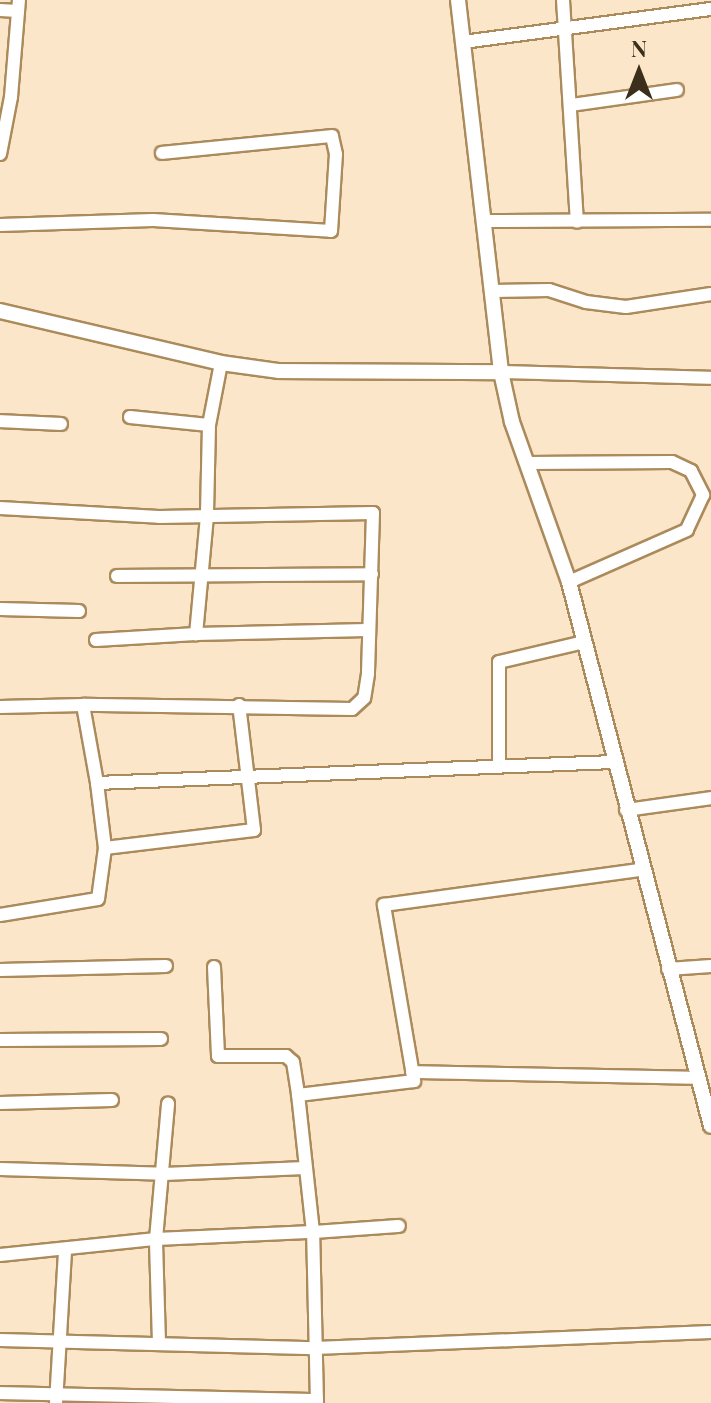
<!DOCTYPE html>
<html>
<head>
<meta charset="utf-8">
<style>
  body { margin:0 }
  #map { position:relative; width:711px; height:1403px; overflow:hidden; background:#fce6c9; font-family:"Playfair Display",serif }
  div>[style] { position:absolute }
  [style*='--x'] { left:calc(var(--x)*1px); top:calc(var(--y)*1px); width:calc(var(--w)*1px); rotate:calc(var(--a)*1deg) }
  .roads { filter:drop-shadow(2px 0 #ab8a5b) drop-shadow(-2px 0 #ab8a5b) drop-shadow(0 2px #ab8a5b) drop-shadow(0 -2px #ab8a5b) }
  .minor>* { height:12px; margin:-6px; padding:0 6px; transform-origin:6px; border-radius:6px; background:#fff }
  .tertiary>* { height:14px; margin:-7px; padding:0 7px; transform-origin:7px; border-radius:7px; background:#fff }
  span { translate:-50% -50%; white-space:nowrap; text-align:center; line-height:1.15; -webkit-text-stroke:6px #fce6c9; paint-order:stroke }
  .north { position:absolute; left:599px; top:32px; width:80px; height:80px; -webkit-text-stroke:6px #fce6c9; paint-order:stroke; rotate:0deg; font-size:22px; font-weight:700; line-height:32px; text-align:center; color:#3b2e1a }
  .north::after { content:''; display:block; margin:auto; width:28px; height:36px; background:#3b2e1a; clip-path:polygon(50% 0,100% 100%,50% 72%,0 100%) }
</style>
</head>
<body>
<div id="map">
  <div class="roads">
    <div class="minor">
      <div style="--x:563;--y:0;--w:222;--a:86.4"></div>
      <div style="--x:0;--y:10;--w:18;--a:3"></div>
      <div style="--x:463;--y:42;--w:250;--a:-7.6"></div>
      <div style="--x:571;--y:105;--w:107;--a:-8.1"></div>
      <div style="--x:0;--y:154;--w:58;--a:-79.1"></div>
      <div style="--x:11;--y:97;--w:97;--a:-85.3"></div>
      <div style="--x:483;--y:221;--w:228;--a:-0.3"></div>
      <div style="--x:0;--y:225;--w:153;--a:-1.9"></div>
      <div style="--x:153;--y:220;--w:178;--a:3.5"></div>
      <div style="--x:331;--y:231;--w:77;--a:-86.3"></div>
      <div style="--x:336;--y:154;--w:18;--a:-103"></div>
      <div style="--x:332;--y:136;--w:171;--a:174.3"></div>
      <div style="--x:493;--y:291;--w:56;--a:-1"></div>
      <div style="--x:549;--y:290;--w:39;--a:18"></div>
      <div style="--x:586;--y:302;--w:40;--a:7.1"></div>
      <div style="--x:626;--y:307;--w:86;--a:-8.7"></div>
      <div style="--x:501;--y:372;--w:210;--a:1.6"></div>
      <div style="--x:130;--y:417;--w:79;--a:5.8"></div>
      <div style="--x:209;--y:425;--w:91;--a:91.3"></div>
      <div style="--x:207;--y:516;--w:119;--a:95.3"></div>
      <div style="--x:196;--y:634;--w:171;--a:-1.3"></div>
      <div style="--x:0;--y:421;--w:61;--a:2.8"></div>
      <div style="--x:209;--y:425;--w:63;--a:-79"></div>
      <div style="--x:528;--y:463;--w:144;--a:-0.4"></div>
      <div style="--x:672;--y:462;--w:21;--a:25"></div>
      <div style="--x:691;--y:471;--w:27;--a:63"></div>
      <div style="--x:703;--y:495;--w:38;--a:115"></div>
      <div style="--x:687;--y:530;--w:129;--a:156.2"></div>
      <div style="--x:0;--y:508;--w:159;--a:3.2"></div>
      <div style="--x:159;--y:517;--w:214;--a:-1.1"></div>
      <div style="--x:373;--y:513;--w:161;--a:91.8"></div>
      <div style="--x:368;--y:674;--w:24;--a:99"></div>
      <div style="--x:364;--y:698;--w:16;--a:137"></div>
      <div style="--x:352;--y:709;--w:269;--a:-179.1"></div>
      <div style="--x:117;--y:576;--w:255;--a:-0.4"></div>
      <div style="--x:0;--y:609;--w:79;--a:1.5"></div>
      <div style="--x:96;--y:640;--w:100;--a:-3.4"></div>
      <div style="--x:0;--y:707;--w:83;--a:-1.4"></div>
      <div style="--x:83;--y:705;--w:79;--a:79.8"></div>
      <div style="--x:97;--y:783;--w:517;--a:-2.33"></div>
      <div style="--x:499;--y:767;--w:105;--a:-90"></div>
      <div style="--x:499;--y:662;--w:87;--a:-13.2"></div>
      <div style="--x:97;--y:783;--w:65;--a:83"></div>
      <div style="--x:105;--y:848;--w:150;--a:-6.9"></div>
      <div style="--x:254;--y:830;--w:126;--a:-96.8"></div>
      <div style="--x:626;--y:810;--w:86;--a:-8"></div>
      <div style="--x:0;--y:915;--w:99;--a:-9.3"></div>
      <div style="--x:98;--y:899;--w:51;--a:-82.2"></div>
      <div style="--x:214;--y:967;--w:89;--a:87.4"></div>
      <div style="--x:218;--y:1056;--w:68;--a:0"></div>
      <div style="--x:286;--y:1056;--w:9;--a:41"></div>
      <div style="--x:293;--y:1062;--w:33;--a:81"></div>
      <div style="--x:668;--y:969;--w:43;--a:-4"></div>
      <div style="--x:0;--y:970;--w:166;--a:-1.4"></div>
      <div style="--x:0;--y:1040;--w:161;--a:-0.4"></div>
      <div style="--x:412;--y:1072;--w:286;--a:1.2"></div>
      <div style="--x:0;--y:1103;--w:112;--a:-1.5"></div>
      <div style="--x:0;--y:1169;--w:164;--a:1.7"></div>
      <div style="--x:164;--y:1174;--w:141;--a:-2.4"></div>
      <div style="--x:0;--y:1255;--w:157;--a:-5.9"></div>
      <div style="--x:156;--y:1239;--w:157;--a:-2.6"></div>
      <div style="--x:313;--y:1232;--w:138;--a:-96.2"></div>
      <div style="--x:298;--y:1095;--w:117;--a:-6.9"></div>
      <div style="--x:414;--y:1081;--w:179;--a:-99.7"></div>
      <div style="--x:384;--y:905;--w:259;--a:-7.8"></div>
      <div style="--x:0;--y:1340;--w:315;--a:1.5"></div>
      <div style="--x:315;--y:1348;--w:396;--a:-2.3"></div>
      <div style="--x:159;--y:1343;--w:104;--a:-91.7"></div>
      <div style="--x:156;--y:1239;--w:136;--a:-84.9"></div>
      <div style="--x:0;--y:1393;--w:317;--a:1.3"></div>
      <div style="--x:56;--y:1403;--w:153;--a:-86.6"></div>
      <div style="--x:317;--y:1403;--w:171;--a:-91.3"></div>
      <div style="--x:313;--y:1232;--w:86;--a:-4"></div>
    </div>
    <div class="tertiary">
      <div style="--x:458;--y:0;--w:374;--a:83.4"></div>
      <div style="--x:501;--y:372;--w:51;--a:77.6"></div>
      <div style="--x:512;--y:422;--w:170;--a:70.4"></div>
      <div style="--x:569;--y:582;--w:562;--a:75.37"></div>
      <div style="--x:0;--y:311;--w:227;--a:13.2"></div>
      <div style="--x:221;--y:363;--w:59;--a:7.9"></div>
      <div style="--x:279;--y:371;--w:222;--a:0.3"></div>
    </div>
  </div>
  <div class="north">N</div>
</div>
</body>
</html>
